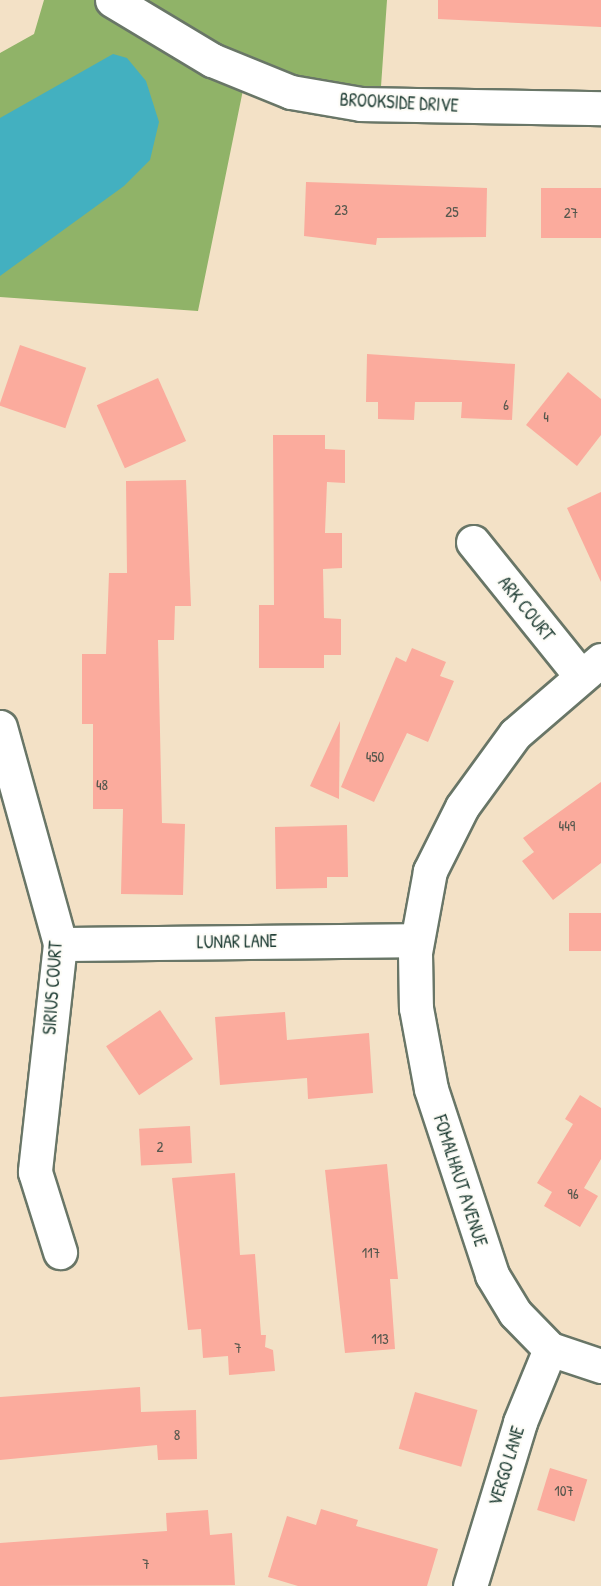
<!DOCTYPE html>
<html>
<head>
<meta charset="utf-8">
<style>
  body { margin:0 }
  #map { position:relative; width:601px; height:1586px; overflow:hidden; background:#f3e1c6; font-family:"Patrick Hand",sans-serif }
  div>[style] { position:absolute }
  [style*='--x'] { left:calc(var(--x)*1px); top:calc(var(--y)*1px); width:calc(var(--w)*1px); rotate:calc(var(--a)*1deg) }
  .forest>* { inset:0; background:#90b368 }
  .water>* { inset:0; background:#43b0c0 }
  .building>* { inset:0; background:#fbab9d; transform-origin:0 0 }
  .roads { filter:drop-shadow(2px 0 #697667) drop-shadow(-2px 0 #697667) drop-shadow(0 2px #697667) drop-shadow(0 -2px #697667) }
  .street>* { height:33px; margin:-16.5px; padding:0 16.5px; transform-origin:16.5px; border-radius:16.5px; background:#fff }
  span { translate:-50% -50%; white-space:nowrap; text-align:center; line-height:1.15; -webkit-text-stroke:4.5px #fdfcf7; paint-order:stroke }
  .number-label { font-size:15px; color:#56584e }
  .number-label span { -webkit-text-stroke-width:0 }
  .street-label { font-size:18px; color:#1f3d34 }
</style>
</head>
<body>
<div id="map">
  <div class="forest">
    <div style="clip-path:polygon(44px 0,387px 0,380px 101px,244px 85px,198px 311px,0 297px,0 53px,34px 34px)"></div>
  </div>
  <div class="water">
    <div style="clip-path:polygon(113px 54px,127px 58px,146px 81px,159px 122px,150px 160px,124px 186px,0 276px,0 118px)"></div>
  </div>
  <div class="building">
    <div style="clip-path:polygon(438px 0,601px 0,601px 27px,438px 19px)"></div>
    <div style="clip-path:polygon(306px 182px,487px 188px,486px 237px,377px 238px,376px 245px,304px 236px)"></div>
    <div style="left:541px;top:188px;width:60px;height:50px"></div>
    <div style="left:20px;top:345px;width:70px;height:64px;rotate:19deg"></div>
    <div style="clip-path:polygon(367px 354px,515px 364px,512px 420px,461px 418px,462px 402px,415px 402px,414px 420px,378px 419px,378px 402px,366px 402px)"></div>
    <div style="clip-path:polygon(568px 372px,601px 399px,601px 435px,577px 466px,526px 425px)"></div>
    <div style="left:158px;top:378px;width:69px;height:67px;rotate:66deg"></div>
    <div style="clip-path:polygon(273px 435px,325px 435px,325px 449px,345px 450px,345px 483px,327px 482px,325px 533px,342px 533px,342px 568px,323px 569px,324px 618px,341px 619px,341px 655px,324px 655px,324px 668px,259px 668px,259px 605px,274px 605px)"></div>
    <div style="clip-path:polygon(186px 480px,191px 606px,175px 606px,174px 640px,158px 640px,162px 823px,185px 824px,183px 895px,121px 894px,123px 809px,93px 809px,93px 724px,82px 724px,82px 654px,106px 654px,109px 573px,127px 573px,126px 481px)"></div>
    <div style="clip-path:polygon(601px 492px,601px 582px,567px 508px)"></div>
    <div style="clip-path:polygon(412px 648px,446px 662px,440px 676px,454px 681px,428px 742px,407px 733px,374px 802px,341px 787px,396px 657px,406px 662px)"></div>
    <div style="clip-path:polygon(340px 721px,339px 799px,310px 786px)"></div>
    <div style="clip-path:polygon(601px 782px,601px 863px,553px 900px,522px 861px,534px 852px,523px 838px)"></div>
    <div style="clip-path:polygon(347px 825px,348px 877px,327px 877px,327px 888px,276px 889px,275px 827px)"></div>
    <div style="left:601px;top:913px;width:38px;height:32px;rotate:90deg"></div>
    <div style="left:160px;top:1010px;width:59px;height:65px;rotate:56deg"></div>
    <div style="clip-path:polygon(285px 1012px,287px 1040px,369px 1033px,373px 1093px,308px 1099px,307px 1078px,220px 1085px,215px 1017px)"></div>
    <div style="clip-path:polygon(580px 1095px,601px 1108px,601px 1159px,584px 1188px,598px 1196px,580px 1227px,544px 1206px,552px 1192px,537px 1183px,573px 1124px,565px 1119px)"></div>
    <div style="left:190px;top:1126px;width:37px;height:51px;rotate:87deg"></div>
    <div style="clip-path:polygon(387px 1164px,398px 1279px,390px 1279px,395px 1349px,345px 1353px,325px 1170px)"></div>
    <div style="clip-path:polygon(235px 1173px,240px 1255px,255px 1254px,261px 1335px,266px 1335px,265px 1347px,273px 1350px,275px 1371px,229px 1375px,228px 1356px,203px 1358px,201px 1329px,188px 1330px,172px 1178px)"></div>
    <div style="clip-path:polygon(140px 1387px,141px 1412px,196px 1410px,197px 1459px,158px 1460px,157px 1445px,0 1460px,0 1397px)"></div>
    <div style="left:415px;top:1392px;width:65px;height:59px;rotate:16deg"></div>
    <div style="left:550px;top:1468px;width:39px;height:44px;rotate:17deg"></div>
    <div style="clip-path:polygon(321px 1509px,358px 1520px,356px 1526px,438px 1549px,427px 1586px,298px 1586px,268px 1577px,287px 1516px,316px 1525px)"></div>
    <div style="clip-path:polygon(208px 1510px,210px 1535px,232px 1533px,235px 1585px,0 1586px,0 1543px,167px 1531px,166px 1513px)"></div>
  </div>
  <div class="roads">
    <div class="street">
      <div style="--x:112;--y:0;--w:117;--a:31"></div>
      <div style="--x:212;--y:60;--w:85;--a:22.1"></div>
      <div style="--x:291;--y:92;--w:71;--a:9.7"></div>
      <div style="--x:361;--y:104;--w:240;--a:1"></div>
      <div style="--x:473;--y:542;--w:171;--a:51.2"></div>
      <div style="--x:601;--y:660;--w:113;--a:139.3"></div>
      <div style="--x:515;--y:734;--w:90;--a:126"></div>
      <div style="--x:462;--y:807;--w:72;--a:116.6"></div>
      <div style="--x:430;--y:871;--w:83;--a:100.4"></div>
      <div style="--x:415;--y:953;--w:55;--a:89"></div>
      <div style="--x:416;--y:1008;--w:82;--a:79.5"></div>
      <div style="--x:431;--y:1089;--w:196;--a:71.8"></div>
      <div style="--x:492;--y:1275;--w:44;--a:58.8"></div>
      <div style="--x:515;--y:1313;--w:50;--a:45.8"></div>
      <div style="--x:550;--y:1349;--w:54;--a:18.4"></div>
      <div style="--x:0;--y:727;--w:225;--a:74.5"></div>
      <div style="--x:60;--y:944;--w:229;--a:96.3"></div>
      <div style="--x:35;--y:1172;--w:84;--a:72.6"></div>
      <div style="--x:60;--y:944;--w:355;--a:-0.6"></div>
      <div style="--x:470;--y:1586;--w:171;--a:-73"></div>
      <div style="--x:520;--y:1422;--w:79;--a:-67.7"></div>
    </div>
  </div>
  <div class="number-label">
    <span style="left:341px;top:210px">23</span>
    <span style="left:452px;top:212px">25</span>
    <span style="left:571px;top:213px">27</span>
    <span style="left:506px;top:405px">6</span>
    <span style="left:546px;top:417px">4</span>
    <span style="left:375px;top:757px">450</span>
    <span style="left:102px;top:785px">48</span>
    <span style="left:567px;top:826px">449</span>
    <span style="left:160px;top:1147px">2</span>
    <span style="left:573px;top:1194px">96</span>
    <span style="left:371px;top:1253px">117</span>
    <span style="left:380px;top:1339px">113</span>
    <span style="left:238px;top:1348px">7</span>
    <span style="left:177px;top:1435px">8</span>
    <span style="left:564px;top:1491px">107</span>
    <span style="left:146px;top:1564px">7</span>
  </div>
  <div class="street-label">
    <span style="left:399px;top:103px;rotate:3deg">BROOKSIDE DRIVE</span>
    <span style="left:526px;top:609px;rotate:51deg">ARK COURT</span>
    <span style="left:237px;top:942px;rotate:-1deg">LUNAR LANE</span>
    <span style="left:53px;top:988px;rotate:-86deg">SIRIUS COURT</span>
    <span style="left:460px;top:1181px;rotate:72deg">FOMALHAUT AVENUE</span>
    <span style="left:507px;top:1466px;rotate:-73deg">VERGO LANE</span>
  </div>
</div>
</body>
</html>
